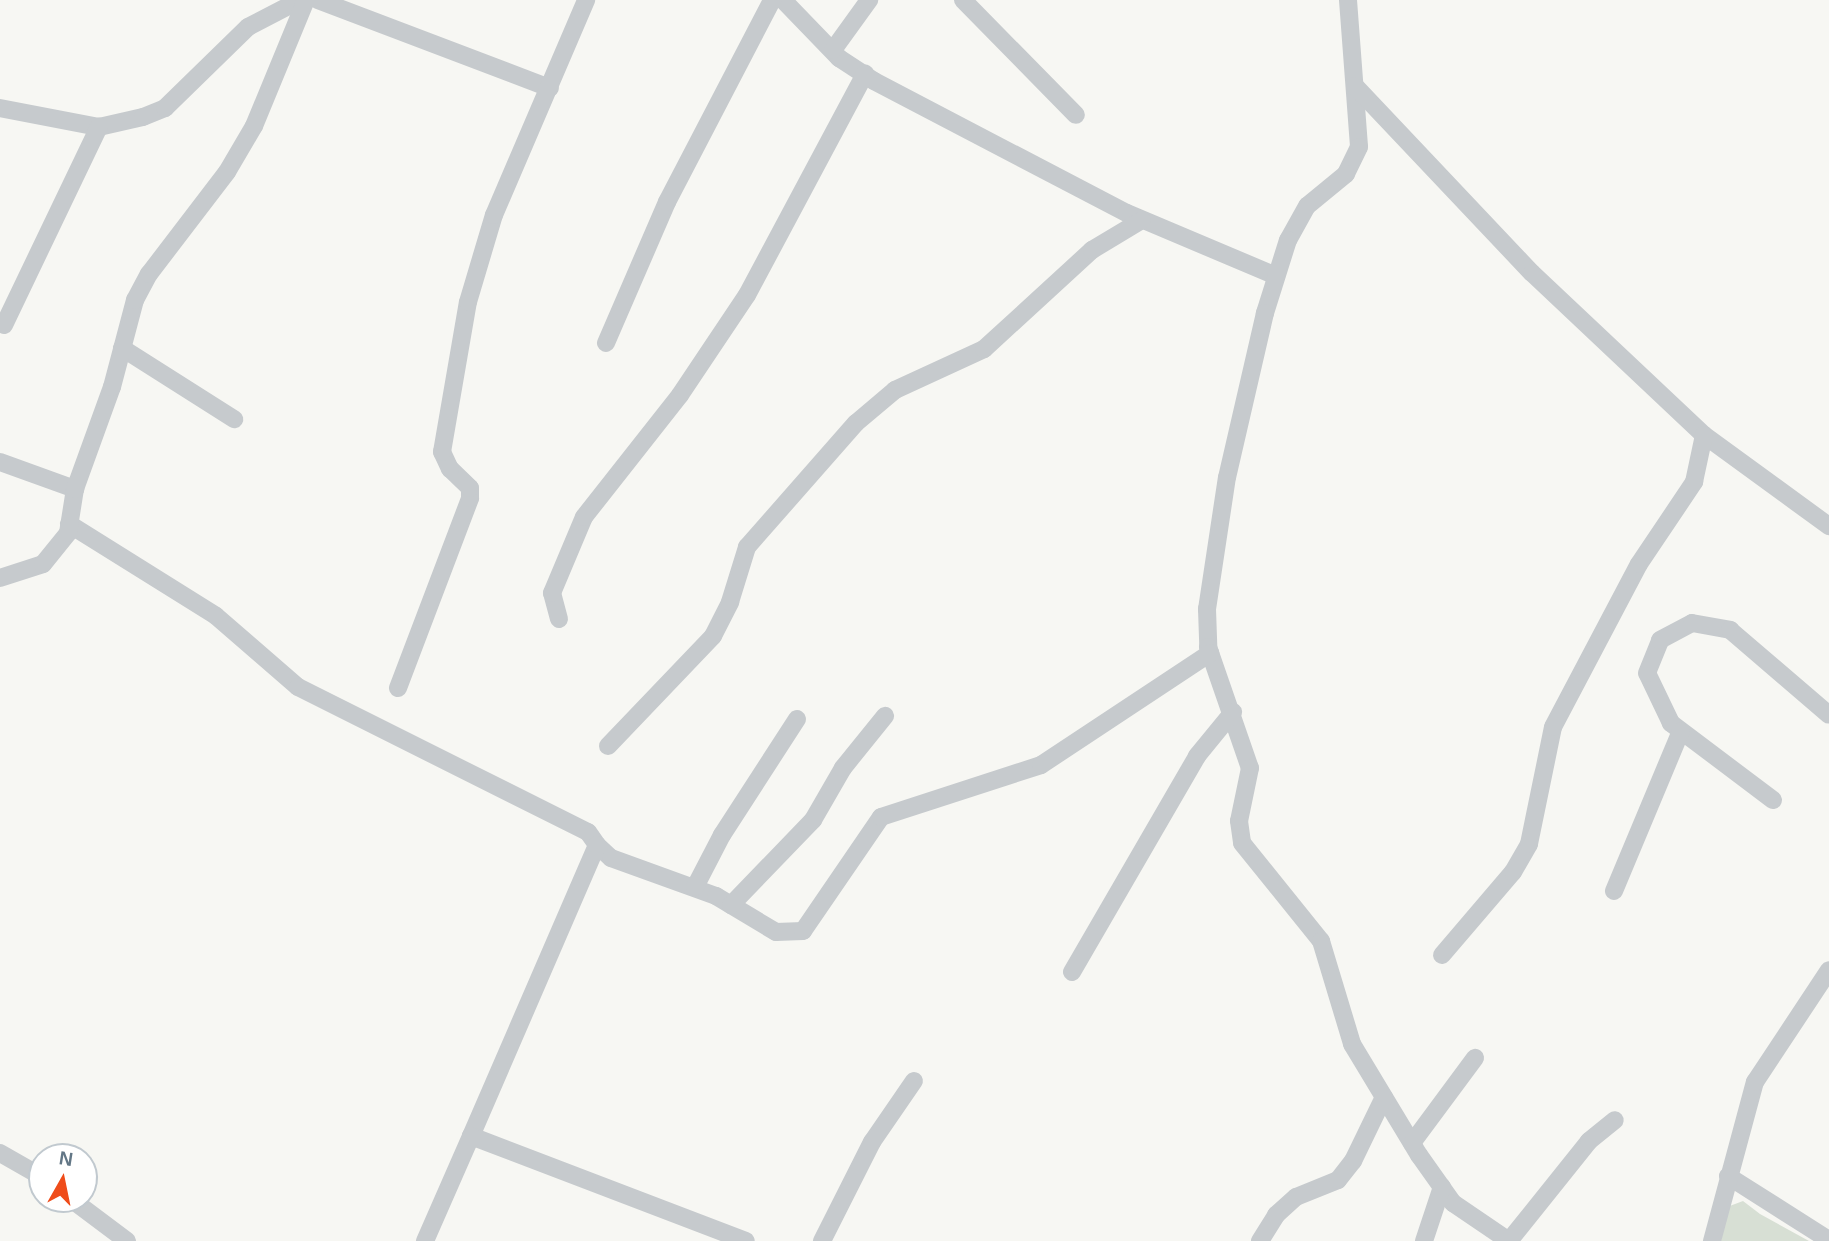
<!DOCTYPE html>
<html>
<head>
<meta charset="utf-8">
<style>
  body { margin:0 }
  #map { position:relative; width:1829px; height:1241px; overflow:hidden; background:#f7f7f3; font-family:Helvetica,sans-serif }
  div>[style] { position:absolute }
  [style*='--x'] { left:calc(var(--x)*1px); top:calc(var(--y)*1px); width:calc(var(--w)*1px); rotate:calc(var(--a)*1deg) }
  .green>* { inset:0; background:#d7dfd4 }
  .minor>* { height:18px; margin:-9px; padding:0 9px; transform-origin:9px; border-radius:9px; background:#c6cacd }
  span { translate:-50% -50%; white-space:nowrap; text-align:center; line-height:1.15; -webkit-text-stroke:7px #fff; paint-order:stroke }
  .north { position:absolute; left:28px; top:1143px; width:70px; height:70px; box-sizing:border-box; background:#fff; border:2px solid #c1c9cf; border-radius:50%; rotate:9deg; font-size:19px; font-weight:700; line-height:28px; text-align:center; color:#637786 }
  .north::after { content:''; display:block; margin:auto; width:24px; height:32px; background:#ef4c1a; clip-path:polygon(50% 0,100% 100%,50% 72%,0 100%) }
</style>
</head>
<body>
<div id="map">
  <div class="green">
    <div style="clip-path:polygon(1743px 1201px,1760px 1214px,1809px 1241px,1721px 1241px,1727px 1207px)"></div>
  </div>
  <div class="minor">
    <div style="--x:318;--y:0;--w:248;--a:20.8"></div>
    <div style="--x:783;--y:0;--w:81;--a:46"></div>
    <div style="--x:839;--y:58;--w:42;--a:33.3"></div>
    <div style="--x:874;--y:81;--w:285;--a:27.6"></div>
    <div style="--x:1127;--y:213;--w:162;--a:22.9"></div>
    <div style="--x:963;--y:0;--w:161;--a:45.5"></div>
    <div style="--x:1348;--y:0;--w:147;--a:85.7"></div>
    <div style="--x:1359;--y:147;--w:30;--a:116"></div>
    <div style="--x:1346;--y:174;--w:50;--a:140.6"></div>
    <div style="--x:1307;--y:206;--w:39;--a:119"></div>
    <div style="--x:1288;--y:240;--w:77;--a:107.5"></div>
    <div style="--x:1265;--y:313;--w:168;--a:103"></div>
    <div style="--x:1227;--y:477;--w:134;--a:98.6"></div>
    <div style="--x:1207;--y:609;--w:38;--a:88"></div>
    <div style="--x:1208;--y:647;--w:128;--a:70.9"></div>
    <div style="--x:1250;--y:768;--w:54;--a:101.7"></div>
    <div style="--x:1239;--y:821;--w:22;--a:82"></div>
    <div style="--x:1242;--y:843;--w:126;--a:51.1"></div>
    <div style="--x:1321;--y:941;--w:108;--a:73.2"></div>
    <div style="--x:1352;--y:1044;--w:130;--a:58.9"></div>
    <div style="--x:1419;--y:1155;--w:59;--a:54.7"></div>
    <div style="--x:1453;--y:1203;--w:68;--a:34.2"></div>
    <div style="--x:833;--y:50;--w:62;--a:-54.2"></div>
    <div style="--x:1355;--y:86;--w:257;--a:46.6"></div>
    <div style="--x:1532;--y:273;--w:236;--a:43.3"></div>
    <div style="--x:1704;--y:435;--w:155;--a:36.1"></div>
    <div style="--x:0;--y:108;--w:101;--a:10.9"></div>
    <div style="--x:99;--y:127;--w:45;--a:-12.8"></div>
    <div style="--x:143;--y:117;--w:24;--a:-22"></div>
    <div style="--x:165;--y:108;--w:116;--a:-44.3"></div>
    <div style="--x:248;--y:27;--w:59;--a:-27.4"></div>
    <div style="--x:4;--y:325;--w:220;--a:-64.4"></div>
    <div style="--x:606;--y:343;--w:154;--a:-66.6"></div>
    <div style="--x:667;--y:202;--w:228;--a:-62.5"></div>
    <div style="--x:122;--y:348;--w:133;--a:32.4"></div>
    <div style="--x:0;--y:462;--w:80;--a:19.8"></div>
    <div style="--x:69;--y:524;--w:173;--a:32"></div>
    <div style="--x:216;--y:616;--w:108;--a:40.9"></div>
    <div style="--x:298;--y:687;--w:324;--a:26.6"></div>
    <div style="--x:588;--y:832;--w:16;--a:55"></div>
    <div style="--x:597;--y:845;--w:317;--a:113.4"></div>
    <div style="--x:471;--y:1136;--w:294;--a:20.9"></div>
    <div style="--x:0;--y:578;--w:45;--a:-18"></div>
    <div style="--x:43;--y:564;--w:40;--a:-51"></div>
    <div style="--x:68;--y:533;--w:45;--a:-81"></div>
    <div style="--x:75;--y:489;--w:109;--a:-70.1"></div>
    <div style="--x:112;--y:387;--w:90;--a:-75.2"></div>
    <div style="--x:135;--y:300;--w:30;--a:-62"></div>
    <div style="--x:149;--y:274;--w:128;--a:-52.6"></div>
    <div style="--x:227;--y:172;--w:53;--a:-59.6"></div>
    <div style="--x:254;--y:126;--w:136;--a:-67.6"></div>
    <div style="--x:559;--y:619;--w:27;--a:-105"></div>
    <div style="--x:552;--y:593;--w:82;--a:-67.2"></div>
    <div style="--x:584;--y:517;--w:155;--a:-51.8"></div>
    <div style="--x:680;--y:395;--w:120;--a:-56.2"></div>
    <div style="--x:747;--y:295;--w:251;--a:-61.9"></div>
    <div style="--x:398;--y:688;--w:203;--a:-69.2"></div>
    <div style="--x:470;--y:498;--w:10;--a:-90"></div>
    <div style="--x:470;--y:488;--w:28;--a:-136"></div>
    <div style="--x:450;--y:469;--w:19;--a:-115"></div>
    <div style="--x:442;--y:452;--w:152;--a:-80.2"></div>
    <div style="--x:468;--y:302;--w:91;--a:-73.4"></div>
    <div style="--x:494;--y:215;--w:234;--a:-66.8"></div>
    <div style="--x:608;--y:746;--w:152;--a:-46.3"></div>
    <div style="--x:713;--y:636;--w:38;--a:-63"></div>
    <div style="--x:730;--y:602;--w:58;--a:-72.8"></div>
    <div style="--x:747;--y:547;--w:165;--a:-48.7"></div>
    <div style="--x:856;--y:423;--w:51;--a:-40.2"></div>
    <div style="--x:895;--y:390;--w:98;--a:-24.7"></div>
    <div style="--x:984;--y:349;--w:147;--a:-42.5"></div>
    <div style="--x:1092;--y:250;--w:58;--a:-31"></div>
    <div style="--x:1773;--y:800;--w:128;--a:-143"></div>
    <div style="--x:1671;--y:723;--w:55;--a:-115.6"></div>
    <div style="--x:1647;--y:673;--w:35;--a:-68"></div>
    <div style="--x:1660;--y:640;--w:36;--a:-28"></div>
    <div style="--x:1692;--y:623;--w:39;--a:10"></div>
    <div style="--x:1730;--y:630;--w:130;--a:40.6"></div>
    <div style="--x:597;--y:845;--w:19;--a:43"></div>
    <div style="--x:611;--y:858;--w:112;--a:19.9"></div>
    <div style="--x:716;--y:896;--w:70;--a:31"></div>
    <div style="--x:776;--y:932;--w:27;--a:-2"></div>
    <div style="--x:803;--y:931;--w:138;--a:-55.6"></div>
    <div style="--x:881;--y:817;--w:168;--a:-18"></div>
    <div style="--x:1041;--y:765;--w:203;--a:-33.5"></div>
    <div style="--x:695;--y:887;--w:59;--a:-62.6"></div>
    <div style="--x:722;--y:835;--w:138;--a:-57.1"></div>
    <div style="--x:1614;--y:891;--w:173;--a:-67.3"></div>
    <div style="--x:731;--y:905;--w:118;--a:-46"></div>
    <div style="--x:813;--y:820;--w:60;--a:-60"></div>
    <div style="--x:843;--y:768;--w:67;--a:-51.1"></div>
    <div style="--x:1442;--y:955;--w:109;--a:-49.5"></div>
    <div style="--x:1513;--y:872;--w:32;--a:-60"></div>
    <div style="--x:1529;--y:844;--w:119;--a:-78.4"></div>
    <div style="--x:1553;--y:727;--w:184;--a:-62.2"></div>
    <div style="--x:1639;--y:564;--w:99;--a:-56.1"></div>
    <div style="--x:1694;--y:482;--w:48;--a:-78"></div>
    <div style="--x:1072;--y:972;--w:250;--a:-59.9"></div>
    <div style="--x:1197;--y:756;--w:57;--a:-50.7"></div>
    <div style="--x:1412;--y:1143;--w:106;--a:-53.5"></div>
    <div style="--x:0;--y:1153;--w:48;--a:29.7"></div>
    <div style="--x:1728;--y:1176;--w:120;--a:32.4"></div>
    <div style="--x:71;--y:1199;--w:70;--a:36.9"></div>
    <div style="--x:425;--y:1241;--w:115;--a:-66.3"></div>
    <div style="--x:822;--y:1241;--w:111;--a:-63.2"></div>
    <div style="--x:872;--y:1142;--w:74;--a:-55.5"></div>
    <div style="--x:1260;--y:1241;--w:31;--a:-58"></div>
    <div style="--x:1276;--y:1215;--w:27;--a:-42"></div>
    <div style="--x:1296;--y:1197;--w:45;--a:-22"></div>
    <div style="--x:1338;--y:1180;--w:24;--a:-52"></div>
    <div style="--x:1353;--y:1161;--w:71;--a:-64.2"></div>
    <div style="--x:1424;--y:1241;--w:57;--a:-71.6"></div>
    <div style="--x:1509;--y:1241;--w:128;--a:-51.3"></div>
    <div style="--x:1589;--y:1141;--w:33;--a:-39"></div>
    <div style="--x:1712;--y:1241;--w:165;--a:-74.9"></div>
    <div style="--x:1755;--y:1082;--w:134;--a:-56.5"></div>
  </div>
  <div class="north">N</div>
</div>
</body>
</html>
